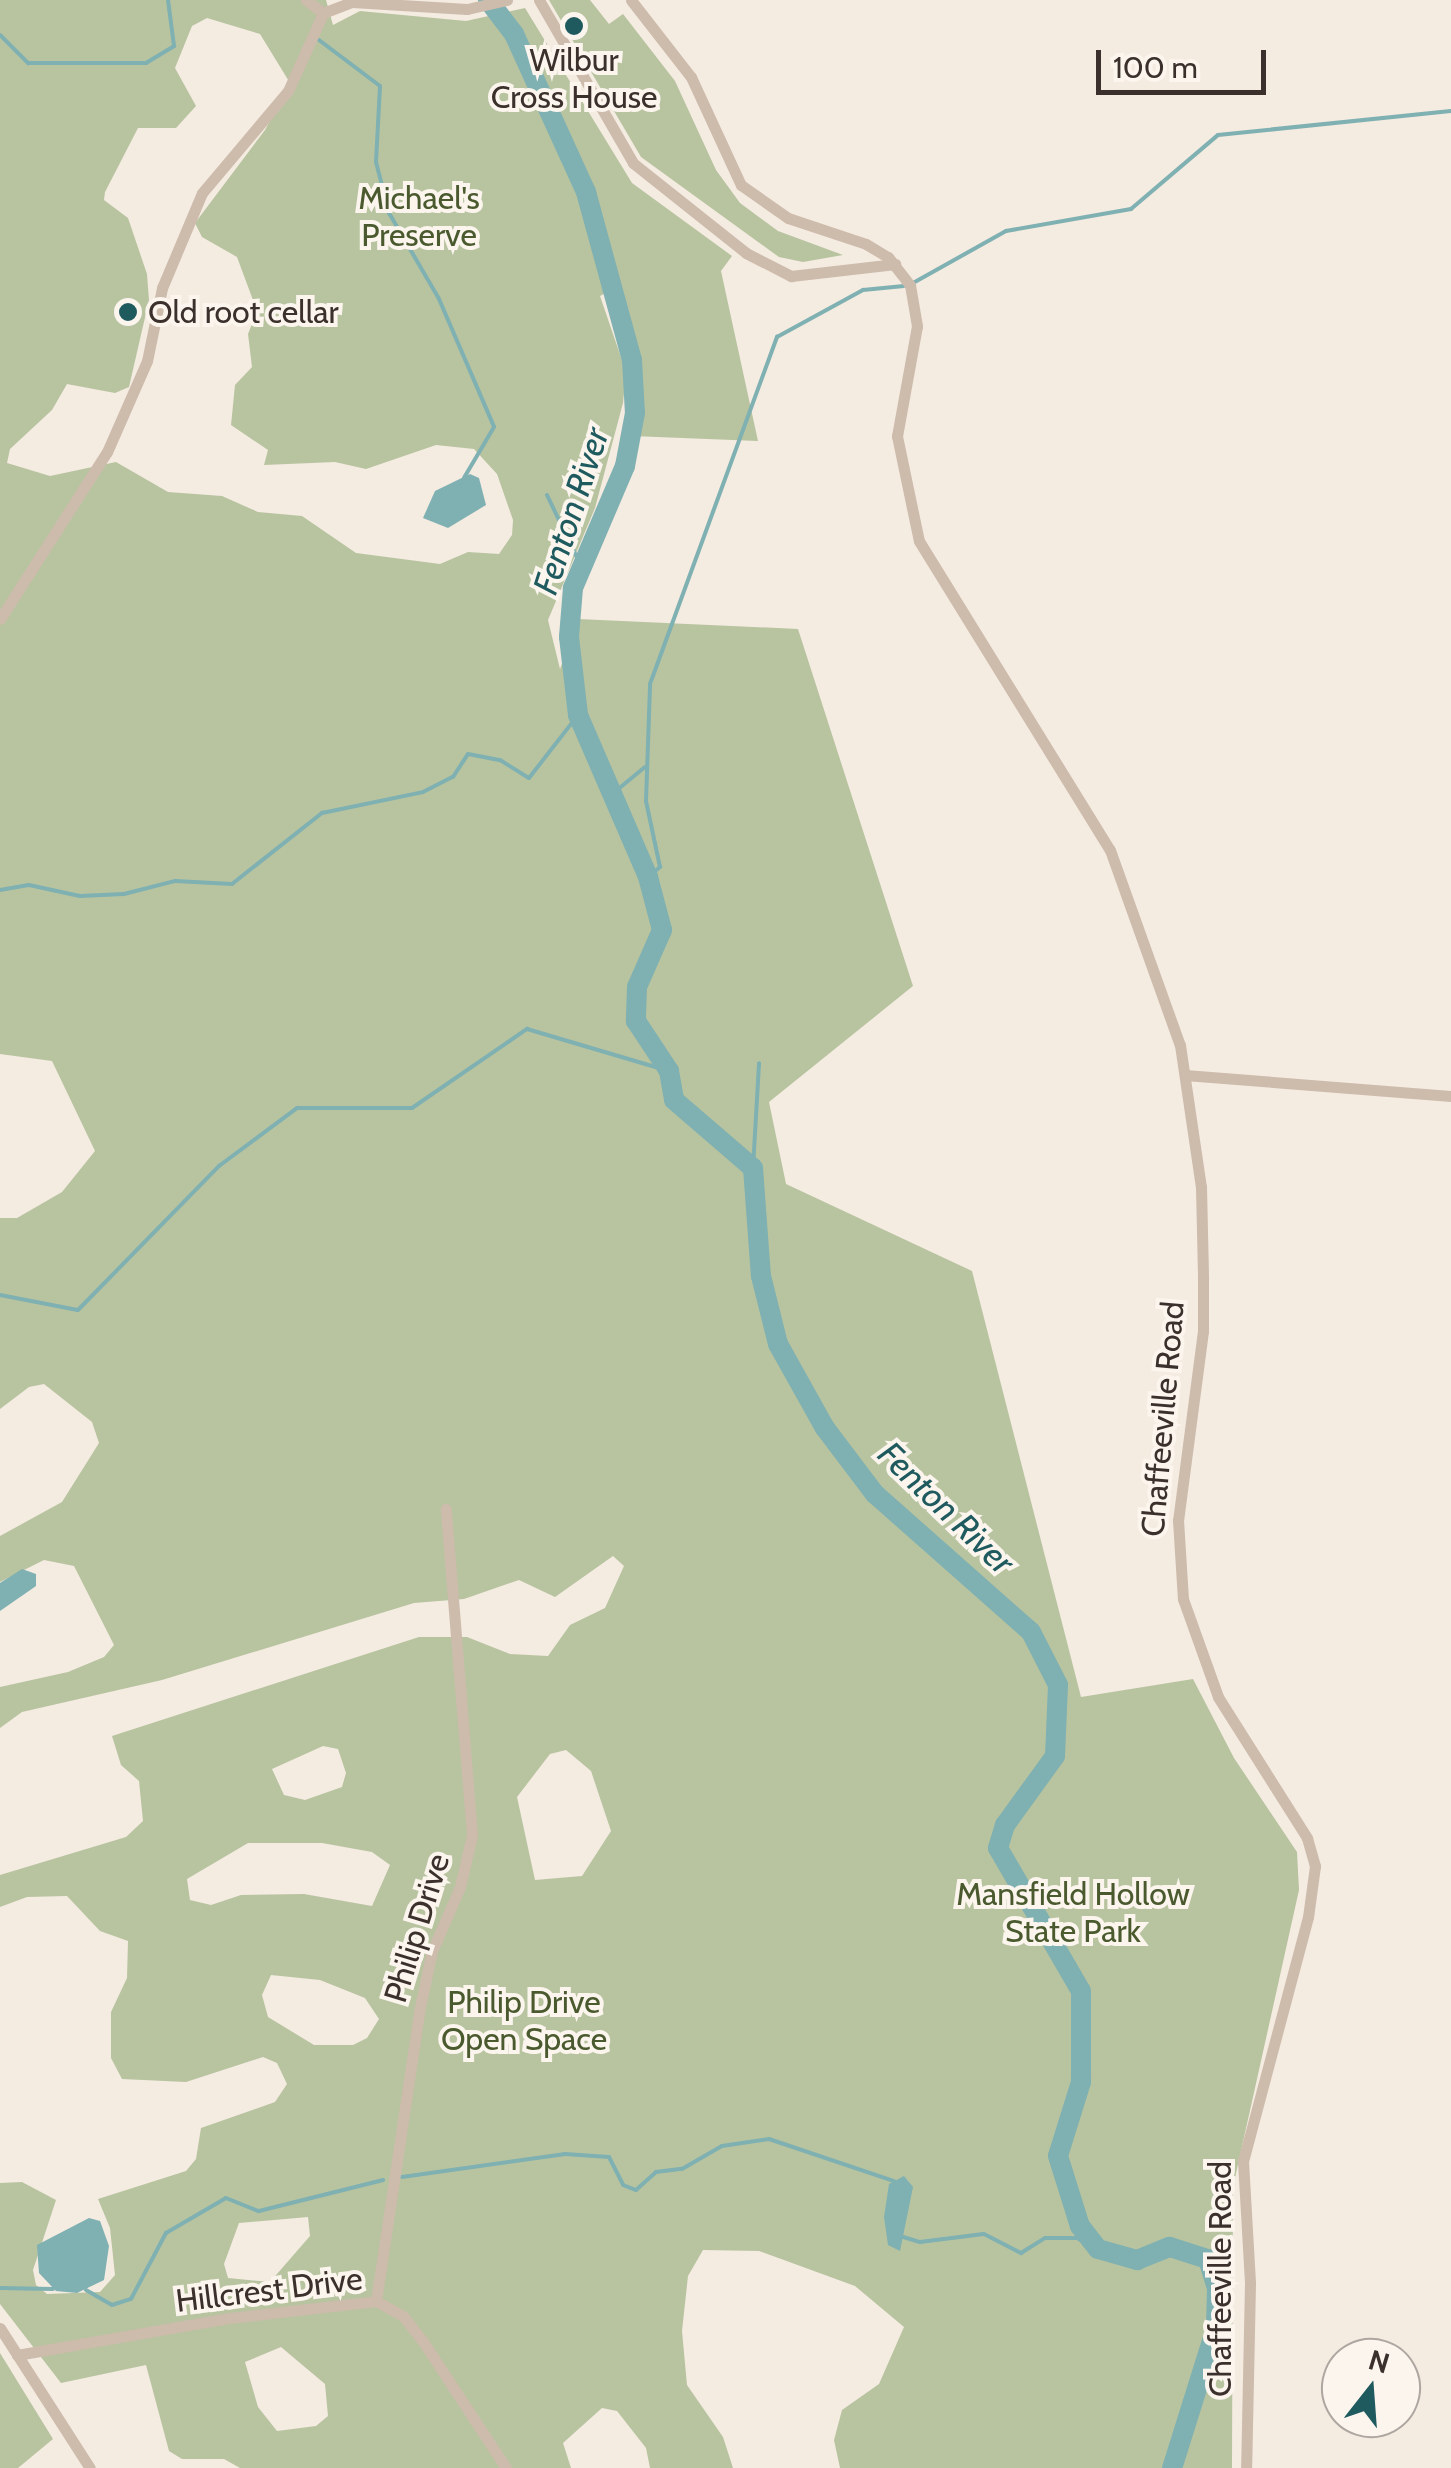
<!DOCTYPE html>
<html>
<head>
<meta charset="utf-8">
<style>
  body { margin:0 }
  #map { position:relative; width:1451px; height:2468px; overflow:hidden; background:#f4ebe1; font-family:Cabin,sans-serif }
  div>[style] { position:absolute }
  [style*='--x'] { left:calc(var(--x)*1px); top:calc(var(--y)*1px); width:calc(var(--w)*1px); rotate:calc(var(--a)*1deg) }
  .green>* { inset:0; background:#b8c4a0 }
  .water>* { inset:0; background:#7fb0b2 }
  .stream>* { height:4px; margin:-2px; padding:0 2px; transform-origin:2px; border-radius:2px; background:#7fb0b2 }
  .river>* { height:20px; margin:-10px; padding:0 10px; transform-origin:10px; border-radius:10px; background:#7fb0b2 }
  .street>* { height:11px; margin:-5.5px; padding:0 5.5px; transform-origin:5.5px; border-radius:5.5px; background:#cdbbac }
  .dots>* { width:28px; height:28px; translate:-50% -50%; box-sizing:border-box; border:5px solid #fbf5ee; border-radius:50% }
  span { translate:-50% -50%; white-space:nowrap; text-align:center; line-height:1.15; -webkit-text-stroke:8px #fbf5ee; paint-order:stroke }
  .poi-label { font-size:32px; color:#3b302b }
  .left { translate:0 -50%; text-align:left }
  .park-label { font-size:32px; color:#4a5a2e }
  .street-label { font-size:32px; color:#3b302b }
  .water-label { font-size:35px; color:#1f5a5e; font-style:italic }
  .north { position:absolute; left:1321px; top:2338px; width:100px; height:100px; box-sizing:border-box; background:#fbf5ee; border:2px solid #aea6a0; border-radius:50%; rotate:17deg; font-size:28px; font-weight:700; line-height:40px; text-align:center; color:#3b302b }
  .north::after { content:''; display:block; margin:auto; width:35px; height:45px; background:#1f5a5e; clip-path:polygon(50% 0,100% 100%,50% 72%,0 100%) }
  .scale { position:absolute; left:1096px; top:50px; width:170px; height:45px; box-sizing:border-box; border:5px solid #3b302b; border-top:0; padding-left:12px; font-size:30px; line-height:35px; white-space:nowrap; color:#3b302b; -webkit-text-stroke:8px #fbf5ee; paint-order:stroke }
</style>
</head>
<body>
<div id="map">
  <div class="green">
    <div style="clip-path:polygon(evenodd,0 0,326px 0,333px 25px,360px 11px,466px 21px,525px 8px,632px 183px,732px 256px,721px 271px,758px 441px,632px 436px,631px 349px,613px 289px,600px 296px,626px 372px,623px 403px,595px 508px,548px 620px,560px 669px,578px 619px,798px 629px,913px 986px,769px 1102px,786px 1184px,972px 1271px,1081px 1697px,1193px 1679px,1234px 1758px,1297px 1852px,1299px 1890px,1233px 2187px,1232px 2468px,840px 2468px,834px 2440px,842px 2410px,879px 2384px,904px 2327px,855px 2286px,759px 2251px,703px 2250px,688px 2276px,682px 2331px,687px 2385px,723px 2437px,733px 2468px,650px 2468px,646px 2448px,617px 2411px,602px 2408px,563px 2443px,571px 2468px,240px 2468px,224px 2459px,182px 2459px,169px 2451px,146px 2365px,61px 2383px,0 2304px,0 2183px,22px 2182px,56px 2200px,33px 2270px,36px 2285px,47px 2294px,100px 2292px,115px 2275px,110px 2228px,98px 2199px,186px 2171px,196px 2159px,201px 2128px,275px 2102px,287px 2084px,277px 2063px,263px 2057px,186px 2082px,122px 2079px,111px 2058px,111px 2012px,127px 1978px,128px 1941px,100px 1931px,67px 1896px,27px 1897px,0 1907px,0 1875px,126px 1837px,143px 1821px,139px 1781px,121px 1765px,112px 1736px,419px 1637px,467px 1637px,510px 1654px,548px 1656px,570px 1625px,605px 1608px,624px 1566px,613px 1556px,555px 1597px,519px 1580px,464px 1599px,414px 1603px,162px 1680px,22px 1712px,0 1728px,0 1687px,68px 1672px,104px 1657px,114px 1645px,74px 1566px,44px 1560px,0 1582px,0 1536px,62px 1502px,99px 1443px,92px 1422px,44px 1384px,29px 1387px,0 1409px,0 1218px,17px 1218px,62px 1192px,95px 1151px,52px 1061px,0 1054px,0 0,207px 18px,260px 34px,290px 83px,265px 130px,195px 223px,202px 237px,237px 257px,257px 311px,248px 334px,252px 367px,235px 385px,231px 425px,268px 450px,264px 465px,335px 462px,366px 469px,436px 445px,474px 449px,497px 474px,513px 520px,512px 535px,499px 554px,468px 552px,440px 564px,356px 553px,302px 516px,258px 512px,222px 496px,168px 492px,116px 462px,50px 476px,7px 463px,10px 449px,52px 410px,67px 384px,115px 393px,129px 387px,149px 300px,147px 274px,128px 218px,104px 200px,105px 192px,138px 128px,176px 128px,196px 106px,175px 68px,192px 26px,207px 18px,0 0,323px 1746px,338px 1749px,346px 1773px,342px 1787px,305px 1800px,284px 1795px,272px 1769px,323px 1746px,0 0,566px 1750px,591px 1771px,611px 1831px,582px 1876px,535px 1880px,517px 1797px,550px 1754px,566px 1750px,0 0,248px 1843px,322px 1843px,372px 1852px,390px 1865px,372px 1906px,304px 1894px,241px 1895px,211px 1905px,190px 1900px,187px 1879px,248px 1843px,0 0,271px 1975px,320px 1980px,365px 1998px,379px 2019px,367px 2038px,353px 2045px,314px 2045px,268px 2017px,262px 1995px,271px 1975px,0 0,308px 2217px,310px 2236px,270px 2282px,228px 2278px,224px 2264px,239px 2223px,308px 2217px,0 0,281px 2347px,325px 2384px,328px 2416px,316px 2426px,277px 2431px,258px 2407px,245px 2362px,281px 2347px)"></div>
    <div style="clip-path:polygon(549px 0,590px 0,609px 24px,623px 14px,675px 81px,716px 170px,740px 203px,778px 231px,843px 255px,803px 262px,779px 257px,641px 157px)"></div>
    <div style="clip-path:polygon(0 2353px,53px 2439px,18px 2468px,0 2468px)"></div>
  </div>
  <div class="water">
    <div style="clip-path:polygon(470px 474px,479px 478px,486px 505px,448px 528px,423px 518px,435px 491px)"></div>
    <div style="clip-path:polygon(22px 1569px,36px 1574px,36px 1586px,0 1611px,0 1583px)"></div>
    <div style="clip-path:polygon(904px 2176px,913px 2187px,900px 2251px,888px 2245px,884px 2217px,889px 2184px)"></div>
    <div style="clip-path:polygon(89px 2218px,100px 2221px,109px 2246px,104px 2280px,77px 2293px,56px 2291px,39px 2273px,37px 2245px)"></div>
  </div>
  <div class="stream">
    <div style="--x:0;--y:35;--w:40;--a:45"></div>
    <div style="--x:28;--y:63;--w:118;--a:0"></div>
    <div style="--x:146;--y:63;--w:33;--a:-31"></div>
    <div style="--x:174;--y:46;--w:46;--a:-97.4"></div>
    <div style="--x:319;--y:40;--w:76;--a:37"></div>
    <div style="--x:380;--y:86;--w:76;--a:93"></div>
    <div style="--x:376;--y:162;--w:53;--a:75.7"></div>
    <div style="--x:389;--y:213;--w:99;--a:59.8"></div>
    <div style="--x:439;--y:299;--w:139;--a:66.7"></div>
    <div style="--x:494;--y:427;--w:59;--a:120.5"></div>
    <div style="--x:913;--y:283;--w:107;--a:-29.2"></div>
    <div style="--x:1006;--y:231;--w:127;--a:-10"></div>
    <div style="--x:1131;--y:209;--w:114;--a:-40.4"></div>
    <div style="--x:1218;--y:135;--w:234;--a:-5.9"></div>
    <div style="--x:547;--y:495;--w:79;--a:64.4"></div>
    <div style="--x:611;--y:795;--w:44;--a:-39.5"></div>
    <div style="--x:648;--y:877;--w:16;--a:-40"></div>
    <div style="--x:660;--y:867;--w:67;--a:-102"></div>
    <div style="--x:646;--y:801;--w:117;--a:-88"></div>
    <div style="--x:650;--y:684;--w:370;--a:-69.9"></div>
    <div style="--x:777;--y:337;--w:98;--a:-28.7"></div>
    <div style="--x:863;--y:290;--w:41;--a:-5.6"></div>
    <div style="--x:0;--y:890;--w:29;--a:-10"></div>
    <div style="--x:29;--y:885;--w:52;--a:12.2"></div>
    <div style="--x:80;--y:896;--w:44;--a:-2.6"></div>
    <div style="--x:124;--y:894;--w:53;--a:-14.3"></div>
    <div style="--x:175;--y:881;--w:57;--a:3"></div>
    <div style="--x:232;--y:884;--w:115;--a:-38.3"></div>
    <div style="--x:322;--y:813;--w:103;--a:-11.7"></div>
    <div style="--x:423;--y:792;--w:34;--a:-27"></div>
    <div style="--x:453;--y:777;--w:27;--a:-57"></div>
    <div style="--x:468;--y:754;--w:33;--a:11"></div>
    <div style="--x:500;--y:760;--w:34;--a:32"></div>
    <div style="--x:529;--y:778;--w:80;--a:-52.1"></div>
    <div style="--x:753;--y:1168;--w:105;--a:-86.7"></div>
    <div style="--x:0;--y:1295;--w:79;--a:10.9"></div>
    <div style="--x:78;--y:1310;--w:202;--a:-45.6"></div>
    <div style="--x:219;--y:1166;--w:97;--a:-36.6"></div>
    <div style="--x:297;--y:1108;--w:115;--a:0"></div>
    <div style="--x:412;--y:1108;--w:140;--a:-34.5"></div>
    <div style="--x:527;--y:1029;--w:148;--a:16.5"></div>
    <div style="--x:402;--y:2177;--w:165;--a:-8"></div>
    <div style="--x:565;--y:2154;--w:44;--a:3.9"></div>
    <div style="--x:609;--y:2157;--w:31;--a:63"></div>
    <div style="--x:623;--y:2185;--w:14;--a:21"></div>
    <div style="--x:636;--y:2190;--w:27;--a:-42"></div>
    <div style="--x:656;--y:2172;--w:26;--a:-7"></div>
    <div style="--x:682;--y:2169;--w:46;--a:-29.9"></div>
    <div style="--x:722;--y:2146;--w:48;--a:-8.5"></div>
    <div style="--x:769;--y:2139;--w:132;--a:18.6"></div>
    <div style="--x:900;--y:2236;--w:21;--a:17"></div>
    <div style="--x:920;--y:2242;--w:64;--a:-7.1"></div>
    <div style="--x:984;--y:2234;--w:42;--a:27.2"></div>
    <div style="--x:1021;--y:2253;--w:28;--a:-32"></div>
    <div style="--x:1045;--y:2238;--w:32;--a:0"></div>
    <div style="--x:1077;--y:2238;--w:24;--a:28"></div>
    <div style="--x:0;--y:2288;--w:53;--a:1.1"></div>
    <div style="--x:86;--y:2290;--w:30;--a:30"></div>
    <div style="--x:112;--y:2305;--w:20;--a:-18"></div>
    <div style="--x:131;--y:2299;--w:75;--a:-62.1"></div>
    <div style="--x:166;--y:2233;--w:69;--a:-30.3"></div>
    <div style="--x:226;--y:2198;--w:35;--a:22"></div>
    <div style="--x:259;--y:2211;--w:128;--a:-14"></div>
  </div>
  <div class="river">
    <div style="--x:488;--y:0;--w:43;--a:52.6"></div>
    <div style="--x:514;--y:34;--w:174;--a:65.5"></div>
    <div style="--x:586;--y:192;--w:174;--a:74.7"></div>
    <div style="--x:632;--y:360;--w:53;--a:86.8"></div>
    <div style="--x:635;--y:413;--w:54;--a:100.7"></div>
    <div style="--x:625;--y:466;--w:133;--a:113.1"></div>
    <div style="--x:573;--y:588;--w:49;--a:94.7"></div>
    <div style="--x:569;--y:637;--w:79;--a:83.4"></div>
    <div style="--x:578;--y:715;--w:176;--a:66.6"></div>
    <div style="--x:648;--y:877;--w:55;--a:75.2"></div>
    <div style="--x:662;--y:930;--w:62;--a:113.7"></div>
    <div style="--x:637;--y:987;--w:34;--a:92"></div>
    <div style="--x:636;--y:1021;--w:60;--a:56.6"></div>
    <div style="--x:669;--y:1071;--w:29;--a:80"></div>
    <div style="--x:674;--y:1100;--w:104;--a:40.7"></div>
    <div style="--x:753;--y:1168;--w:108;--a:85.8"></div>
    <div style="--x:761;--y:1276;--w:70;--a:76"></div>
    <div style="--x:778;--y:1344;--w:96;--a:60.8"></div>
    <div style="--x:825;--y:1428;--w:83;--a:52.9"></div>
    <div style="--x:875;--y:1494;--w:208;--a:41.5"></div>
    <div style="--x:1031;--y:1632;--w:59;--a:63"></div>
    <div style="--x:1058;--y:1685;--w:71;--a:92.4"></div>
    <div style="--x:1055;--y:1756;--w:85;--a:125.9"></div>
    <div style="--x:1005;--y:1825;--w:24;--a:107"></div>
    <div style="--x:998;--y:1848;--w:165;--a:59.9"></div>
    <div style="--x:1081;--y:1991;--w:91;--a:90"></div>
    <div style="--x:1081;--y:2082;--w:77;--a:107.3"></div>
    <div style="--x:1058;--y:2156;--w:73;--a:72.6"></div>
    <div style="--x:1080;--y:2226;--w:29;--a:52"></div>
    <div style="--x:1098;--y:2249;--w:41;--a:15.8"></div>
    <div style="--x:1137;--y:2260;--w:35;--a:-22"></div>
    <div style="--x:1170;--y:2247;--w:40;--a:18"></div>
    <div style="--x:1208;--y:2259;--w:30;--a:73"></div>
    <div style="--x:1217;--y:2288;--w:40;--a:91.4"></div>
    <div style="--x:1216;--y:2328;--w:147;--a:107.4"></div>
  </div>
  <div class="street">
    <div style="--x:306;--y:0;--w:21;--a:37"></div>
    <div style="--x:539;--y:0;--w:188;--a:60"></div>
    <div style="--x:633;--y:163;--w:144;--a:38.5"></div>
    <div style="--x:746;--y:253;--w:51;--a:27.1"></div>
    <div style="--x:791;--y:276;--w:105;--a:-6.6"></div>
    <div style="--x:631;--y:0;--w:98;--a:52.1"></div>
    <div style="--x:691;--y:77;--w:119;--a:65.2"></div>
    <div style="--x:741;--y:185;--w:57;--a:35.1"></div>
    <div style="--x:788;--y:218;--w:82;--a:18.4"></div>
    <div style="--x:866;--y:244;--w:26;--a:31"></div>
    <div style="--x:888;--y:257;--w:36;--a:52"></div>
    <div style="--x:910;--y:285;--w:42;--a:80.3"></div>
    <div style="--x:917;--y:326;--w:112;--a:100.3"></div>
    <div style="--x:897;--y:436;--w:107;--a:78.2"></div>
    <div style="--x:919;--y:541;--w:363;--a:58.3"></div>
    <div style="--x:1110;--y:850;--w:207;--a:70.3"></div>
    <div style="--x:1180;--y:1045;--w:144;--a:81.6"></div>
    <div style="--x:1201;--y:1187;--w:91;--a:88.7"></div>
    <div style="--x:1203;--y:1278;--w:53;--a:90"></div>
    <div style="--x:1203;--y:1331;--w:191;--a:97.5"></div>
    <div style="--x:1178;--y:1520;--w:79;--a:86.4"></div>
    <div style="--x:1183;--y:1599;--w:104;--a:70.3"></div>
    <div style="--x:1218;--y:1697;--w:167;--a:57.7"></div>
    <div style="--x:1307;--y:1838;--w:29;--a:74"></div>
    <div style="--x:1315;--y:1866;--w:51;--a:97.8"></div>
    <div style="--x:1308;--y:1917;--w:253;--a:104.9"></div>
    <div style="--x:1243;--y:2161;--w:122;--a:86.7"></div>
    <div style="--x:1250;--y:2283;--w:185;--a:91.2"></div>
    <div style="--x:0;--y:619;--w:198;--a:-57.4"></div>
    <div style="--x:107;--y:452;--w:99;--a:-66.3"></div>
    <div style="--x:147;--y:361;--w:75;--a:-78.4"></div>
    <div style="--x:162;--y:288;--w:103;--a:-67.2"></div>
    <div style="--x:202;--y:193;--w:133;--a:-49.9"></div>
    <div style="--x:288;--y:91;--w:85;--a:-65.8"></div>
    <div style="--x:323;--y:13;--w:31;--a:-21"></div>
    <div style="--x:352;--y:2;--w:115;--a:3.5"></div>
    <div style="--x:467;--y:9;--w:41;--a:-12.7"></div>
    <div style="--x:1185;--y:1075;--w:267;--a:4.5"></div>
    <div style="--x:376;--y:2301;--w:292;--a:-81.5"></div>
    <div style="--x:419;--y:2012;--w:62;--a:-78"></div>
    <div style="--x:432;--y:1951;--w:70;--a:-66.4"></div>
    <div style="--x:460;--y:1887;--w:53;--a:-77"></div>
    <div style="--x:472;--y:1835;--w:327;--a:-94.6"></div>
    <div style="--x:0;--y:2328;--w:166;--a:57.3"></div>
    <div style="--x:17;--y:2355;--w:216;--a:-9.9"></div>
    <div style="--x:230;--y:2318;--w:147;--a:-6.6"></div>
    <div style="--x:376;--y:2301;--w:31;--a:29"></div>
    <div style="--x:403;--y:2316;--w:31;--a:52"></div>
    <div style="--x:422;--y:2340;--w:153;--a:56.7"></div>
  </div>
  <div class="dots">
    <div style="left:574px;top:26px;background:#1f5a5e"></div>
    <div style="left:128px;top:312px;background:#1f5a5e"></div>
  </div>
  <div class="poi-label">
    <span style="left:574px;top:79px">Wilbur<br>Cross House</span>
    <span class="left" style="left:148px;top:312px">Old root cellar</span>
  </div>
  <div class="park-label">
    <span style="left:419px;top:217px">Michael's<br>Preserve</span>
    <span style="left:1073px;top:1913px">Mansfield Hollow<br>State Park</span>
    <span style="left:524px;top:2021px">Philip Drive<br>Open Space</span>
  </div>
  <div class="street-label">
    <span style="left:1163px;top:1419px;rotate:-85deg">Chaffeeville Road</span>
    <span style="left:417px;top:1928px;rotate:-73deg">Philip Drive</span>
    <span style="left:1220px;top:2279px;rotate:-90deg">Chaffeeville Road</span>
    <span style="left:269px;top:2290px;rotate:-7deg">Hillcrest Drive</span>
  </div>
  <div class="water-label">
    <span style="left:571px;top:511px;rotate:-72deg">Fenton River</span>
    <span style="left:946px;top:1508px;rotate:44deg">Fenton River</span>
  </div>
  <div class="north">N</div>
  <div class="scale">100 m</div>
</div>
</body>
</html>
